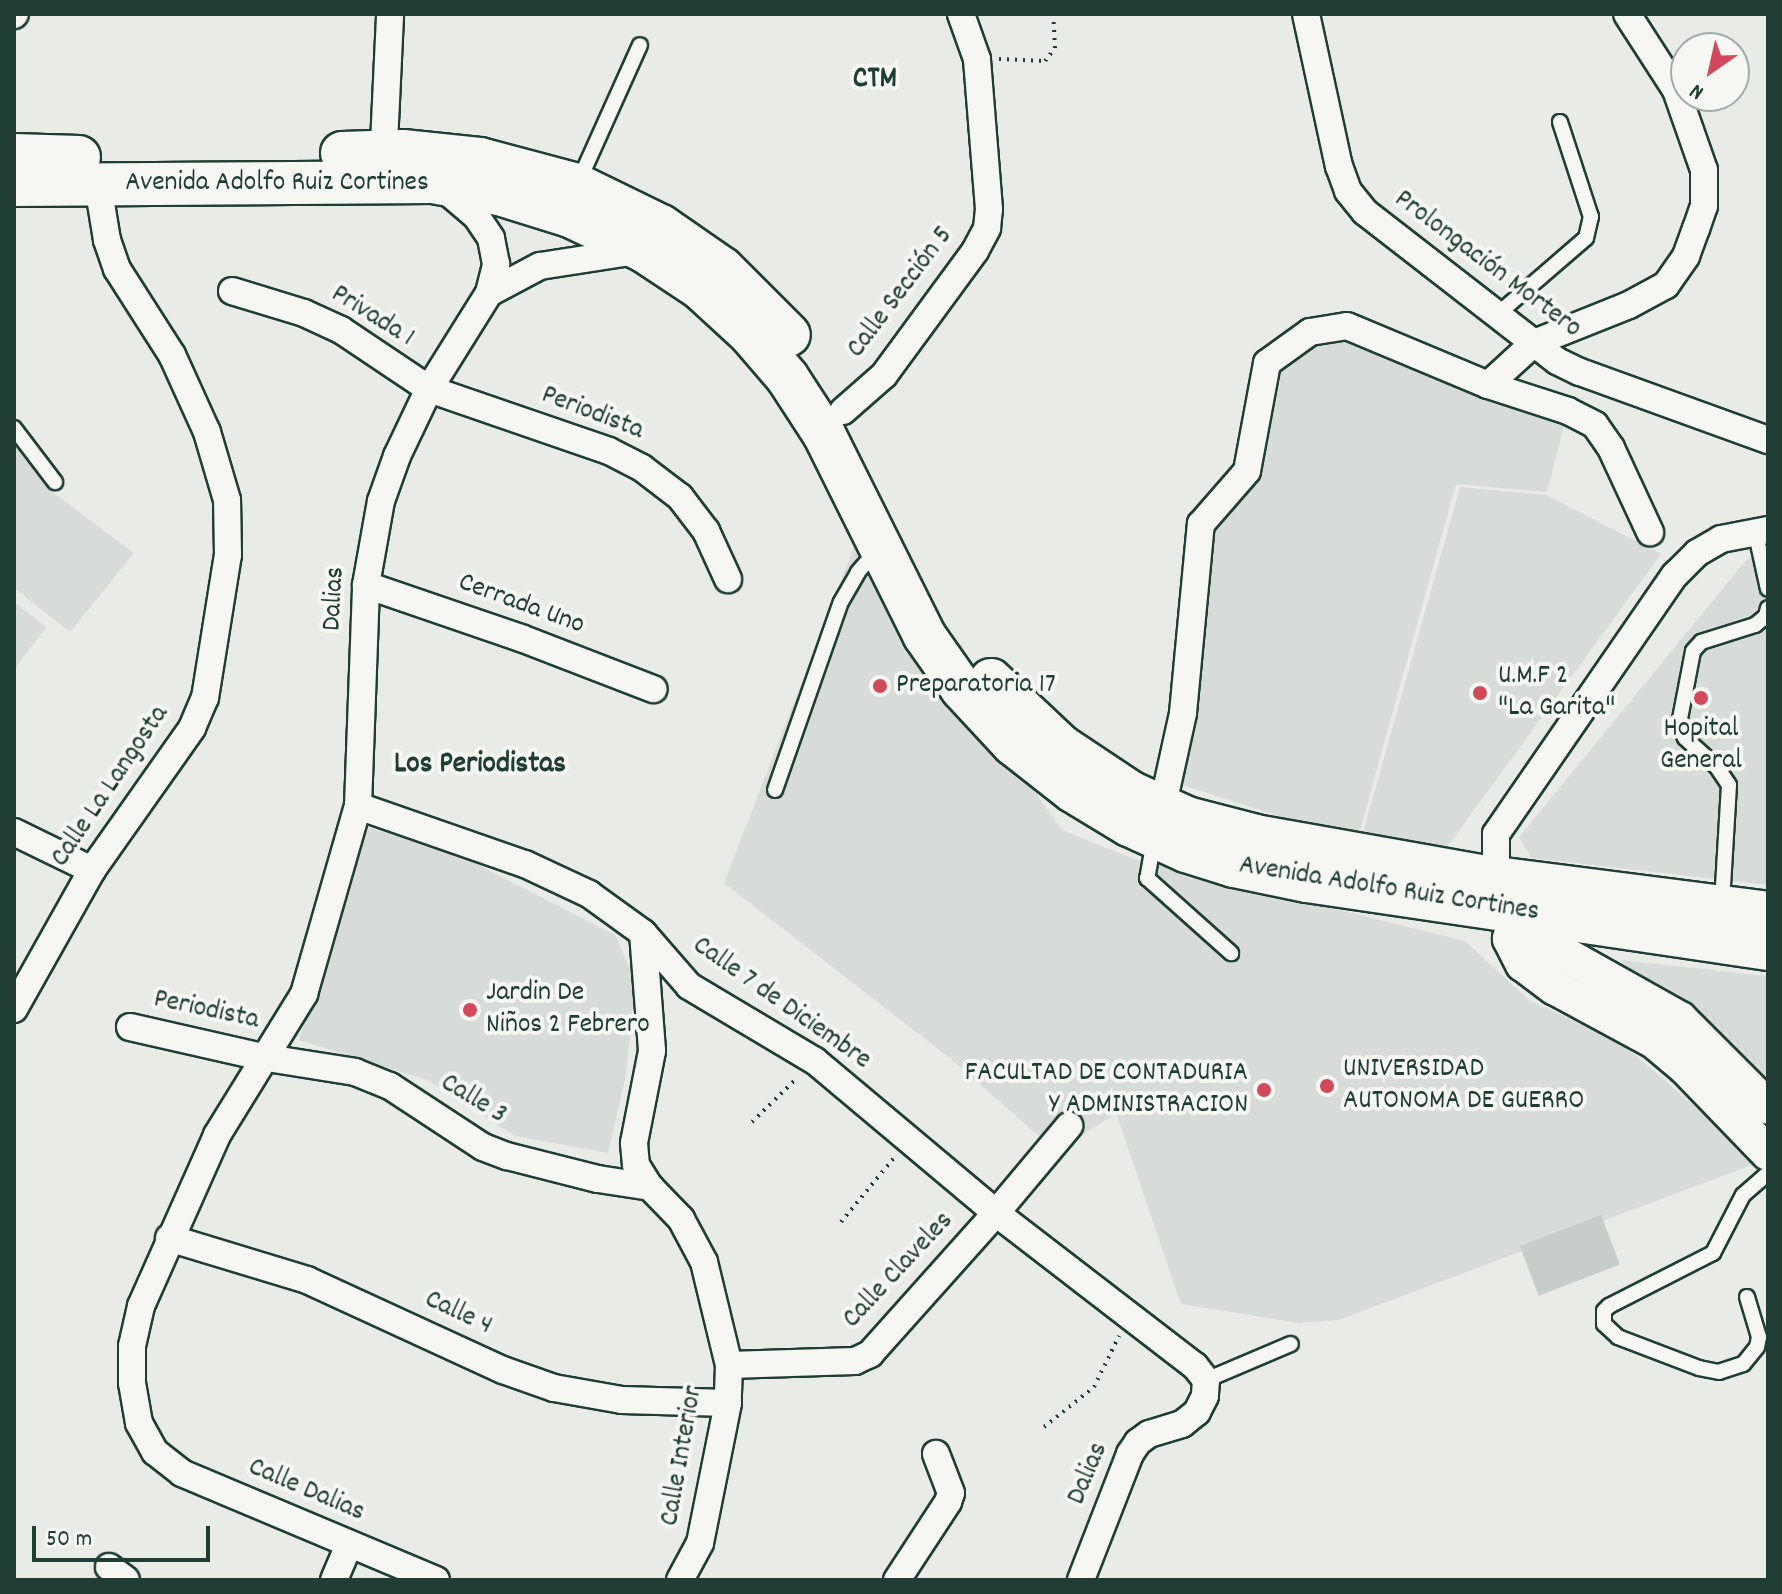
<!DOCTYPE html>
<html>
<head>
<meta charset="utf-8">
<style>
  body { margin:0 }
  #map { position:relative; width:1782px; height:1594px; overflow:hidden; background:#e9ebe7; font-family:Dekko,sans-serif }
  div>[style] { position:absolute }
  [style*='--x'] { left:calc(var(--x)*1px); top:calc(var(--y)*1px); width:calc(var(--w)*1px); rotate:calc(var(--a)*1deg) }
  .built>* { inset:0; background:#d8dcd8 }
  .green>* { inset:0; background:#c7cec9; transform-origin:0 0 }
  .path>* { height:4px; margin-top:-2px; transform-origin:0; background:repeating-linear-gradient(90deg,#1f3d34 0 2px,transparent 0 8px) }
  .roads { filter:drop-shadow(2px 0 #1f3d34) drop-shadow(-2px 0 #1f3d34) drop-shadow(0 2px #1f3d34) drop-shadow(0 -2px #1f3d34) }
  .service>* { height:14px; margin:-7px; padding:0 7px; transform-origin:7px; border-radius:7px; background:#f6f6f2 }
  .minor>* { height:26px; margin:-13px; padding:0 13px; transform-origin:13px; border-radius:13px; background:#f6f6f2 }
  .tertiary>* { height:34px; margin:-17px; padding:0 17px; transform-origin:17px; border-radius:17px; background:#f6f6f2 }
  .primary>* { height:42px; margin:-21px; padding:0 21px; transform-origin:21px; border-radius:21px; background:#f6f6f2 }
  .dots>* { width:22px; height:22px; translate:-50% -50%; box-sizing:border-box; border:4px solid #f6f6f2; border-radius:50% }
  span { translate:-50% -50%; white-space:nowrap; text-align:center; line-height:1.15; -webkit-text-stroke:8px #f6f6f2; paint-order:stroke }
  .street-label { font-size:28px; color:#1f3d34 }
  .poi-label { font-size:28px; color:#1f3d34 }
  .left { translate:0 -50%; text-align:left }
  .right { translate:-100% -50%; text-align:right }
  .neighbourhood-label { font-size:30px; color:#1f3d34; font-weight:700 }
  .frame { position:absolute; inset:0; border:16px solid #1f3d34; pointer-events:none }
  .north { position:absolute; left:1670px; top:32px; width:80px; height:80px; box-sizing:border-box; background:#f6f6f2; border:2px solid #a0aca6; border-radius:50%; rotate:214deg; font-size:22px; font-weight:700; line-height:32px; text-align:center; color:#1f3d34 }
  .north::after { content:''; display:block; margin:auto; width:28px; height:36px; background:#d1495b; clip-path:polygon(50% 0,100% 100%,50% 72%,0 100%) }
  .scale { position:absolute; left:32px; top:1526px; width:178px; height:36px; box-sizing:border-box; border:4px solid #1f3d34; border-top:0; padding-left:10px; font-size:24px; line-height:28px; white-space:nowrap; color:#1f3d34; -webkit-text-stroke:6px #f6f6f2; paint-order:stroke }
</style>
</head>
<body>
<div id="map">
  <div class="built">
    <div style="clip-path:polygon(1347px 329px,1565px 421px,1547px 492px,1456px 484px,1357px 841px,1176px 783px,1202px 525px,1249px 473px,1270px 364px)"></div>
    <div style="clip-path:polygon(14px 438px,47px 488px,134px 553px,70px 632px,14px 588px)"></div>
    <div style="clip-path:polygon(1460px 487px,1546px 495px,1661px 554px,1444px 851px,1363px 833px)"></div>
    <div style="clip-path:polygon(856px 542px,1062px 830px,1134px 859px,1465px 941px,1530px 1001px,1620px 1042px,1760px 1162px,1338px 1320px,1299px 1323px,1181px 1304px,1116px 1113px,1057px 1152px,951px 1059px,724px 883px)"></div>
    <div style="clip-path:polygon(1768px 556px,1768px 885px,1531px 858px,1519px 837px,1747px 559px)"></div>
    <div style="clip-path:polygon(14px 602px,46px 627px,14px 670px)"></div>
    <div style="clip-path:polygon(367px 827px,453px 852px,615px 935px,635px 981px,626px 1075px,608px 1153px,515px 1136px,427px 1080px,299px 1040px)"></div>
    <div style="clip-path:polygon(1620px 960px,1768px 976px,1768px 1106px)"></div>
  </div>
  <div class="green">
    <div style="left:1601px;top:1215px;width:53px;height:87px;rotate:69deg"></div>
  </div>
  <div class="path">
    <div style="--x:999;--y:59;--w:46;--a:2.5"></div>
    <div style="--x:1045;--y:61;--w:16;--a:-52"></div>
    <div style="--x:1055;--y:48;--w:34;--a:-93"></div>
    <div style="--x:752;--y:1122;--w:62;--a:-44.3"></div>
    <div style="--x:841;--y:1222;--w:82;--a:-50.5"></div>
    <div style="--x:1044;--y:1427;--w:64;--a:-38.7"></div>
    <div style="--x:1094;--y:1387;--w:57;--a:-63.9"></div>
  </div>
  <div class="roads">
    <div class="service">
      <div style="--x:578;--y:183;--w:151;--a:-65.8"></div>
      <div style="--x:1499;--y:313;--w:115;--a:-40.8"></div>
      <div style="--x:1586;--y:238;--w:22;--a:-77"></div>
      <div style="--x:1591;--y:217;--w:100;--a:-108.1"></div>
      <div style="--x:14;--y:428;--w:68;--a:52.8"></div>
      <div style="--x:1755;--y:530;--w:60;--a:77.6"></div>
      <div style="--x:775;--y:790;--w:199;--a:-70.7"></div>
      <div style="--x:841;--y:602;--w:34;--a:-60"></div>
      <div style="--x:858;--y:572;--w:29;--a:-49"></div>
      <div style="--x:1154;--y:840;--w:39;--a:100"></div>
      <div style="--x:1147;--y:878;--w:113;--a:41.8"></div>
      <div style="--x:1722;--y:903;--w:118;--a:-86.6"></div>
      <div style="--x:1729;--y:785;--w:22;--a:-124"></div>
      <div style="--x:1717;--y:767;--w:43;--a:-137.8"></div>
      <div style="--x:1685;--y:738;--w:15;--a:-113"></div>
      <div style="--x:1679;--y:724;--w:74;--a:-79.1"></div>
      <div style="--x:1693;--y:651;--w:12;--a:-48"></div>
      <div style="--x:1701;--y:642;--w:57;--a:-17.5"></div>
      <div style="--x:1755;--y:625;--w:14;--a:-39"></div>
      <div style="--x:1766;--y:616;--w:8;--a:-76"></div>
      <div style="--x:1747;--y:1297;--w:42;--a:73.3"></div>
      <div style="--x:1759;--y:1337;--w:10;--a:101"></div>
      <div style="--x:1757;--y:1347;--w:22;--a:129"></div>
      <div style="--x:1743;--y:1364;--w:25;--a:162"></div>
      <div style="--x:1719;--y:1372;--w:20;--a:-169"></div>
      <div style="--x:1699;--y:1368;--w:87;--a:-159.1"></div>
      <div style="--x:1618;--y:1337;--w:19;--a:-137"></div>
      <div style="--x:1604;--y:1324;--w:13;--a:-90"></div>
      <div style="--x:1604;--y:1311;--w:7;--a:-45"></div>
      <div style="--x:1609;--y:1306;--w:117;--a:-27"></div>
      <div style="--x:1713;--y:1253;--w:65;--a:-62.7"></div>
      <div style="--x:1743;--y:1195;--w:33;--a:-41"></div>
      <div style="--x:1206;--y:1380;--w:92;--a:-23"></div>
    </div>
    <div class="minor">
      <div style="--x:1306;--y:14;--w:156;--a:77.8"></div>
      <div style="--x:1339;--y:166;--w:27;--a:70"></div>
      <div style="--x:1348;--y:191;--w:27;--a:51"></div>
      <div style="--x:1365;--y:212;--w:243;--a:37.8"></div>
      <div style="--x:1557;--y:361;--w:25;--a:26"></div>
      <div style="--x:1580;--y:372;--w:200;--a:19.9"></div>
      <div style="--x:14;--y:15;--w:1;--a:-45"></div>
      <div style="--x:383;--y:165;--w:151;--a:-87.3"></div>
      <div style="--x:232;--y:291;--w:75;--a:17"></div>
      <div style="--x:304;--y:313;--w:41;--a:24.7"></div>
      <div style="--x:341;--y:330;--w:106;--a:33.8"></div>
      <div style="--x:429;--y:389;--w:190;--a:19"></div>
      <div style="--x:609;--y:451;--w:37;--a:27"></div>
      <div style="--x:642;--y:468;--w:48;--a:37.3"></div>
      <div style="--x:680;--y:497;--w:43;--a:52.6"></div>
      <div style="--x:706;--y:531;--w:53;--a:65.4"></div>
      <div style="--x:489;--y:293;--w:58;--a:-27.9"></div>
      <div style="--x:540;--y:266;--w:98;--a:-8.8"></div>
      <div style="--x:1488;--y:385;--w:62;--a:-42.4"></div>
      <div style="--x:1534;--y:343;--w:102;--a:-21.8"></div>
      <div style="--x:1629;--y:305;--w:42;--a:-28.4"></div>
      <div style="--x:1666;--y:285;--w:35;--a:-55"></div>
      <div style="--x:1686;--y:256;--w:29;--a:-70"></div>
      <div style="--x:1696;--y:229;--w:24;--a:-71"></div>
      <div style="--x:1704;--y:206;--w:36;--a:-90"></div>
      <div style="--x:1704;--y:170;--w:85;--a:-109.3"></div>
      <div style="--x:1676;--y:90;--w:90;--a:-122.8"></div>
      <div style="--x:843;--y:411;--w:55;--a:-41.3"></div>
      <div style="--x:884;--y:375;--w:154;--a:-53.7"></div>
      <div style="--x:975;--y:251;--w:26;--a:-62"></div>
      <div style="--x:987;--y:228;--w:19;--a:-84"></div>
      <div style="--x:989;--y:209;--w:150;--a:-94.6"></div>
      <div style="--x:977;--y:59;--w:48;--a:-109.6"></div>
      <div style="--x:366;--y:585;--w:164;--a:18.9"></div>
      <div style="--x:521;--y:638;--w:142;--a:21.1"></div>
      <div style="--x:358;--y:806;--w:177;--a:19.2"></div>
      <div style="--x:525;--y:864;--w:71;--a:25.1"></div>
      <div style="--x:589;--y:894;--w:67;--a:35.8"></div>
      <div style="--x:643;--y:933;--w:70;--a:49"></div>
      <div style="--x:689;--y:986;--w:147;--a:30.8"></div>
      <div style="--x:815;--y:1061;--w:236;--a:40"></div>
      <div style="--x:996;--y:1213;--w:251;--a:37.6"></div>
      <div style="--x:1195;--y:1366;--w:18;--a:52"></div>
      <div style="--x:1206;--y:1380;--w:16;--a:94"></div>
      <div style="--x:1205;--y:1396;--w:18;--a:117"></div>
      <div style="--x:1197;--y:1412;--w:19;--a:141"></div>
      <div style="--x:1182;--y:1424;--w:34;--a:163"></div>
      <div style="--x:1149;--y:1434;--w:14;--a:144"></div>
      <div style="--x:1138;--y:1442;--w:14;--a:124"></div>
      <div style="--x:1130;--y:1454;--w:135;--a:111.3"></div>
      <div style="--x:1160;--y:818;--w:107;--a:-77.6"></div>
      <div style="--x:1183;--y:713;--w:190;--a:-84.6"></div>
      <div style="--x:1201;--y:524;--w:70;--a:-49"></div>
      <div style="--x:1247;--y:471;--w:110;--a:-79.5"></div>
      <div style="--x:1267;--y:363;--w:53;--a:-35.8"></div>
      <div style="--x:1310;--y:332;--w:37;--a:-9"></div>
      <div style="--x:1347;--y:326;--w:153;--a:22.7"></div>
      <div style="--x:1488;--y:385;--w:84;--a:18"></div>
      <div style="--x:1568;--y:411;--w:30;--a:27"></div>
      <div style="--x:1595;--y:425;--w:28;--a:55"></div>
      <div style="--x:1611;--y:448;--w:93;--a:65.1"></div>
      <div style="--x:14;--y:832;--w:87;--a:26"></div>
      <div style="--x:1503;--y:889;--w:13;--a:-122"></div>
      <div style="--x:1496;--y:878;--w:44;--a:-90"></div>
      <div style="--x:1496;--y:834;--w:315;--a:-55.4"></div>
      <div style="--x:1675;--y:575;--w:31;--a:-45"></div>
      <div style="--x:1697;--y:553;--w:28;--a:-30"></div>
      <div style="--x:1721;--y:539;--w:48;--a:-10.8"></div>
      <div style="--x:643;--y:933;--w:118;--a:85.6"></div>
      <div style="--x:652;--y:1051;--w:94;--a:101.1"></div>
      <div style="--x:634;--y:1143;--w:22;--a:85"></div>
      <div style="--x:636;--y:1165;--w:26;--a:58"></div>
      <div style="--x:650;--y:1187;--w:45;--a:45.9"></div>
      <div style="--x:681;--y:1219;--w:49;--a:61.9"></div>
      <div style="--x:704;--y:1262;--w:106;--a:76.4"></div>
      <div style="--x:729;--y:1365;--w:38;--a:92"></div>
      <div style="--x:728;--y:1403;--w:143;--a:101.3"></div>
      <div style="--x:700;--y:1543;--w:42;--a:118.4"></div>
      <div style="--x:14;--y:1009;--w:159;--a:-60.7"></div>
      <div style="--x:92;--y:870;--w:174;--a:-54.8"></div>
      <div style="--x:192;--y:728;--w:33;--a:-67"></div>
      <div style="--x:205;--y:698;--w:145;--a:-80.9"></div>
      <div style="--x:228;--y:555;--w:55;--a:-91"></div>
      <div style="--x:227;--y:500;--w:71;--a:-106.4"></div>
      <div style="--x:207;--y:432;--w:85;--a:-114.4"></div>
      <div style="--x:172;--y:355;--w:102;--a:-122.6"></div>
      <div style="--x:117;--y:269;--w:31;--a:-109"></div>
      <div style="--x:107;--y:240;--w:56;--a:-99.3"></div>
      <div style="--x:130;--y:1027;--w:140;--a:12.8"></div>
      <div style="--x:267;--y:1058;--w:89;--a:9"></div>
      <div style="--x:355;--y:1072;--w:38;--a:22"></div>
      <div style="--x:390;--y:1086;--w:111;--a:33.3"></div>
      <div style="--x:483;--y:1147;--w:26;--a:21"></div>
      <div style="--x:507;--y:1156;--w:94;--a:14.2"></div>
      <div style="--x:598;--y:1179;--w:53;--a:8.7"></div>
      <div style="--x:169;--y:1238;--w:144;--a:16.9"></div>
      <div style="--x:307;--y:1280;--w:216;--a:24.7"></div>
      <div style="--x:503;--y:1370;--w:54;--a:19.4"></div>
      <div style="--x:554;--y:1388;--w:69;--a:10"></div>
      <div style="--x:622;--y:1400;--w:106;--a:1.6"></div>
      <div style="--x:729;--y:1365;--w:126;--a:-1.8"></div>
      <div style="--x:855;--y:1361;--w:17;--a:-25"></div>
      <div style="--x:870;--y:1354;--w:189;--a:-48.2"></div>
      <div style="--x:996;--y:1213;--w:114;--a:-50"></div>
      <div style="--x:109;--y:1567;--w:21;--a:37"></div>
      <div style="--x:334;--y:1580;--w:38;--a:-67"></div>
      <div style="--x:436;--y:1580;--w:276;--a:-157.2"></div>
      <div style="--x:182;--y:1473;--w:34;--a:-142"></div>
      <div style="--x:155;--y:1452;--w:33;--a:-119"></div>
      <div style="--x:139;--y:1423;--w:41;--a:-99.9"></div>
      <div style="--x:132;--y:1383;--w:37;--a:-90"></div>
      <div style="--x:132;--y:1346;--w:41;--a:-77.3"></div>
      <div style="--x:141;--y:1306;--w:187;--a:-66"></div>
      <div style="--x:217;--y:1135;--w:166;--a:-58.3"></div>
      <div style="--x:304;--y:994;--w:196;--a:-74"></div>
      <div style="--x:358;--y:806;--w:221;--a:-87.9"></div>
      <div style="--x:366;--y:585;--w:85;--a:-79.9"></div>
      <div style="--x:381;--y:501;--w:48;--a:-70.4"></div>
      <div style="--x:397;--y:456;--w:74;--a:-64.5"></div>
      <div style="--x:429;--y:389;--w:113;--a:-58"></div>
      <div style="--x:489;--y:293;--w:30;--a:-76"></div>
      <div style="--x:496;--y:264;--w:26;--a:-101"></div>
      <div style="--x:491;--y:238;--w:25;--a:-124"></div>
      <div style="--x:477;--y:217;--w:46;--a:-139.4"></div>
      <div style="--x:897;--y:1580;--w:93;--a:-56.8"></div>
      <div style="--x:948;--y:1502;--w:9;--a:-72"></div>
      <div style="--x:951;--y:1493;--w:42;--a:-111"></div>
    </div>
    <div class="tertiary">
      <div style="--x:1518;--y:912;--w:28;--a:107"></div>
      <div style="--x:1510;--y:939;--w:28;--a:63"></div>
      <div style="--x:1523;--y:964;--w:39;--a:37"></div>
      <div style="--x:1554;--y:987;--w:114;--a:28.4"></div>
      <div style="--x:1654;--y:1041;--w:38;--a:40"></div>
      <div style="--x:1683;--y:1065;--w:122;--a:46"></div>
      <div style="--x:1518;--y:912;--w:37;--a:52"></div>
      <div style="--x:1541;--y:941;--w:159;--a:29.3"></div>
      <div style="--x:1680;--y:1019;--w:124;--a:45"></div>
    </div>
    <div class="primary">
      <div style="--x:342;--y:153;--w:61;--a:-1.9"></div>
      <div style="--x:403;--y:151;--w:77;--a:5.9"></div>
      <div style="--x:480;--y:159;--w:100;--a:15"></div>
      <div style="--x:577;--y:185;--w:93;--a:26"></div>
      <div style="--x:661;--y:226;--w:75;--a:34.7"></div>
      <div style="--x:723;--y:269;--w:93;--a:45"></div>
      <div style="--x:14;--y:155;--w:65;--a:1.8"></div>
      <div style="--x:14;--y:185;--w:419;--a:-0.4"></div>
      <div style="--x:433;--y:182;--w:67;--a:10.3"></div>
      <div style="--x:499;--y:194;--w:74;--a:17.2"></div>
      <div style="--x:570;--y:216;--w:82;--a:25.3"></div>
      <div style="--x:644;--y:251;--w:67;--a:33.5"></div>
      <div style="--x:700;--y:288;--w:68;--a:42.6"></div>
      <div style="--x:750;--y:334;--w:57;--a:49.3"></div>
      <div style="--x:787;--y:377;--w:68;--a:57"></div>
      <div style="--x:824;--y:434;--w:225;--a:63.5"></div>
      <div style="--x:924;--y:635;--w:66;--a:54.9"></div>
      <div style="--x:962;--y:689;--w:75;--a:47.2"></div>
      <div style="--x:1013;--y:744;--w:76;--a:38.1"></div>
      <div style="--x:1073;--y:791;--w:66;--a:31.3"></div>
      <div style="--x:1129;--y:825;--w:63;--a:24.5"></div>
      <div style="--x:1186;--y:851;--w:50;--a:17.4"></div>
      <div style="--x:1234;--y:866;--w:75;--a:11.6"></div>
      <div style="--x:1307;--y:881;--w:466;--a:8.4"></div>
      <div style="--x:991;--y:680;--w:96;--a:43.3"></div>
      <div style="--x:1061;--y:746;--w:83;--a:33.7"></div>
      <div style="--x:1130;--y:792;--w:63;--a:24.5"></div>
      <div style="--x:1187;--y:818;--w:71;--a:14.6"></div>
      <div style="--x:1256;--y:836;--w:228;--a:10.1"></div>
      <div style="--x:1480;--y:876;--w:290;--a:7.3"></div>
    </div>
  </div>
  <div class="dots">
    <div style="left:880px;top:686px;background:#d1495b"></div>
    <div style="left:1480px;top:693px;background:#d1495b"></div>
    <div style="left:1701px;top:698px;background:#d1495b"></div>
    <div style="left:470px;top:1010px;background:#d1495b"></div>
    <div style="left:1327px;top:1086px;background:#d1495b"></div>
    <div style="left:1264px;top:1090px;background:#d1495b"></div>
  </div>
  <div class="street-label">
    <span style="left:277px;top:184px">Avenida Adolfo Ruiz Cortines</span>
    <span style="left:1487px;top:265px;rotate:37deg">Prolongación Mortero</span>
    <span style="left:901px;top:293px;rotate:-53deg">Calle Sección 5</span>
    <span style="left:372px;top:317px;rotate:32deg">Privada 1</span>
    <span style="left:592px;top:414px;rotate:21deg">Periodista</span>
    <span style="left:335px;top:599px;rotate:-87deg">Dalias</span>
    <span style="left:521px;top:605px;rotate:20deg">Cerrada Uno</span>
    <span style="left:111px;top:787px;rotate:-56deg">Calle La Langosta</span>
    <span style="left:1389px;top:890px;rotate:9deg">Avenida Adolfo Ruiz Cortines</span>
    <span style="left:781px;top:1004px;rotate:35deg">Calle 7 de Diciembre</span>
    <span style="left:206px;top:1011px;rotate:12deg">Periodista</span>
    <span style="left:473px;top:1100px;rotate:31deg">Calle 3</span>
    <span style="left:899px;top:1271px;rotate:-47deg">Calle Claveles</span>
    <span style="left:458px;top:1314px;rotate:25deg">Calle 4</span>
    <span style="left:683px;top:1456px;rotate:-80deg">Calle Interior</span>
    <span style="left:1089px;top:1474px;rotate:-67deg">Dalias</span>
    <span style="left:306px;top:1491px;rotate:23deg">Calle Dalias</span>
  </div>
  <div class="poi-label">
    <span class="left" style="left:1498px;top:693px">U.M.F 2<br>"La Garita"</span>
    <span class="left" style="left:896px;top:686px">Preparatoria 17</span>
    <span style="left:1701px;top:746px">Hopital<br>General</span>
    <span class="left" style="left:486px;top:1010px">Jardin De<br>Niños 2 Febrero</span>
    <span class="left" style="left:1343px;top:1086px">UNIVERSIDAD<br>AUTONOMA DE GUERRO</span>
    <span class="right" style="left:1248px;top:1090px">FACULTAD DE CONTADURIA<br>Y ADMINISTRACION</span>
  </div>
  <div class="neighbourhood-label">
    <span style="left:875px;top:81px">CTM</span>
    <span style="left:480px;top:766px">Los Periodistas</span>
  </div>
  <div class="frame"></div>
  <div class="north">N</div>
  <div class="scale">50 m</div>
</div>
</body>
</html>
